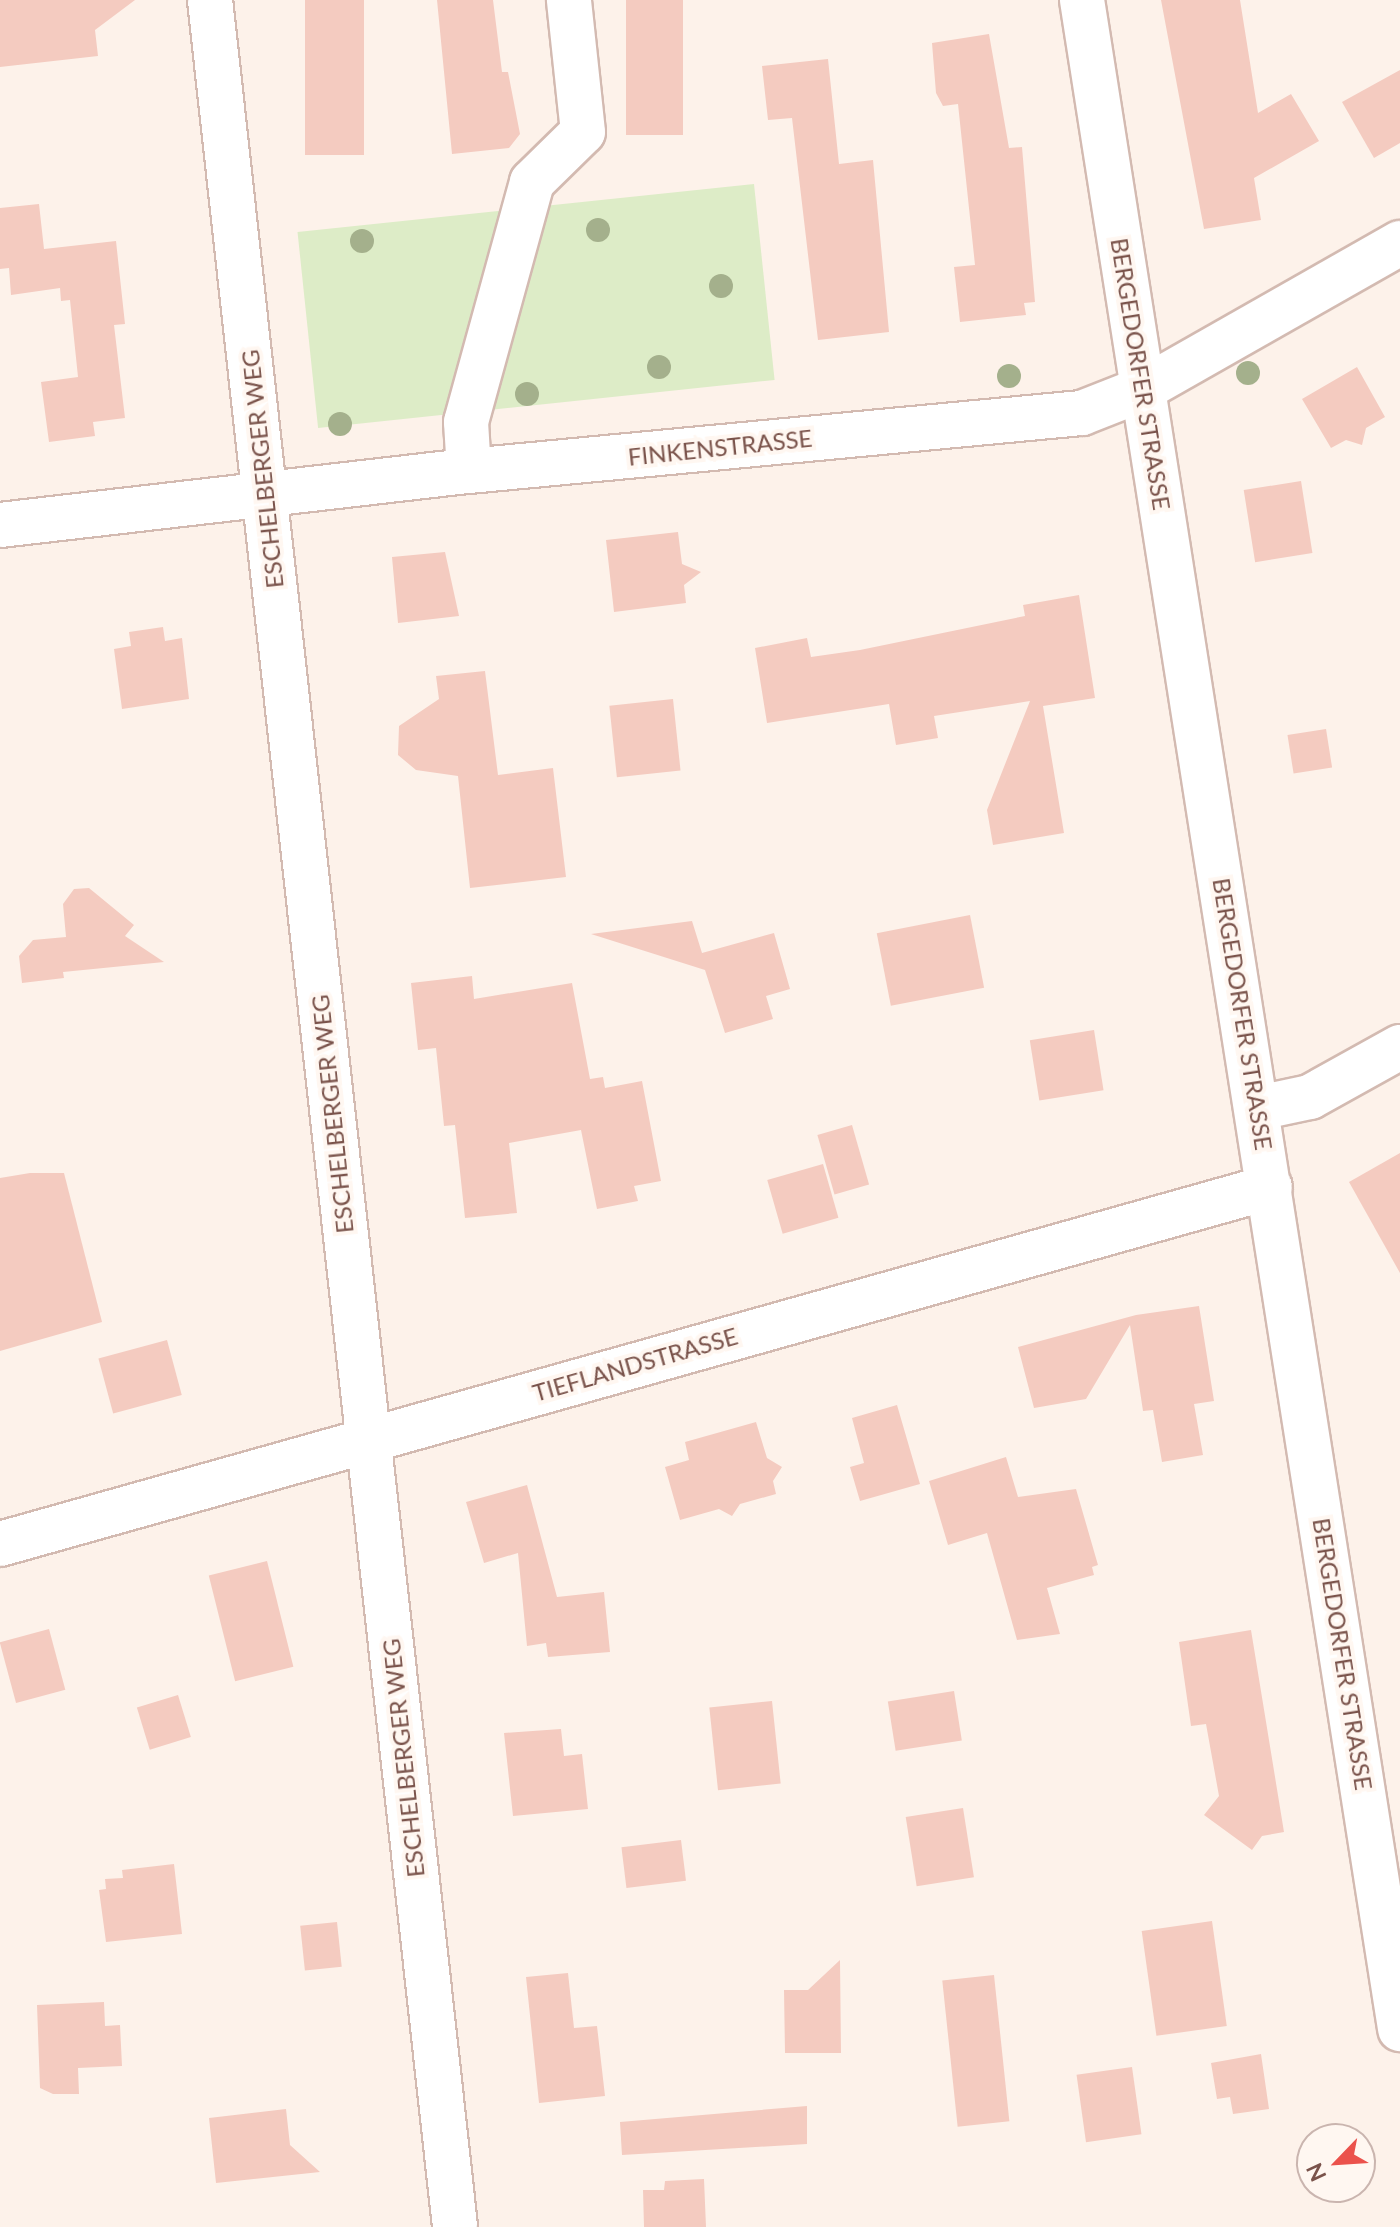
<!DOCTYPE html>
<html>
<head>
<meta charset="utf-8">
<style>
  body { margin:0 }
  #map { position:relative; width:1400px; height:2227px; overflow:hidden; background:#fdf2ea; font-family:Lato,sans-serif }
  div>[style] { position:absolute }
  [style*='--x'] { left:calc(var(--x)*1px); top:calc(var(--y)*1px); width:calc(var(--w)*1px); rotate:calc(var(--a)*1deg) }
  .green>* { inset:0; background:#ddecc7; transform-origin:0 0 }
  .building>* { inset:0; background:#f4cbc0; transform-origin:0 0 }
  .roads { filter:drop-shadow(2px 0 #d3bab1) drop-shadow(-2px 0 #d3bab1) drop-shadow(0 2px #d3bab1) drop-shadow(0 -2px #d3bab1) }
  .minor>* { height:44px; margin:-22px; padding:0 22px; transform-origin:22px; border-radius:22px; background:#fff }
  .trees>* { width:24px; height:24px; margin:-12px; border-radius:50%; background:#a4b08c }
  span { translate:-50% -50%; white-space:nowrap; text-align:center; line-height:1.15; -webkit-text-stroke:8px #fff7f1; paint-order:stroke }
  .street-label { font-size:24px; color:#7a534b }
  .north { position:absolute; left:1296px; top:2123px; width:80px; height:80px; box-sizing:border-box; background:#fff7f1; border:2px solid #cab5af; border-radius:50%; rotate:245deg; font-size:22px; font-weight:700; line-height:32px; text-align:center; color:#7a534b }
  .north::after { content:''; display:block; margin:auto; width:28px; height:36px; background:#eb524c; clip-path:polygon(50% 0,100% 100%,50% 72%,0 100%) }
</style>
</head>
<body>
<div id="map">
  <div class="green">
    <div style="left:754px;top:184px;width:197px;height:459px;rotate:84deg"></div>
  </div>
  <div class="building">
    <div style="clip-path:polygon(0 0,135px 0,95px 30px,98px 56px,0 67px)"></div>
    <div style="left:305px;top:0;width:59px;height:155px"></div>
    <div style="clip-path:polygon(437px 0,493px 0,502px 72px,508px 72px,520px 134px,509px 148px,452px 154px)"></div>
    <div style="left:626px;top:0;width:57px;height:135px"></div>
    <div style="clip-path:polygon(1161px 0,1240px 0,1258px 113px,1291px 94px,1319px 141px,1254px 178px,1261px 220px,1204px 229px)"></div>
    <div style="clip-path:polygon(989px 34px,1009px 148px,1022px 147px,1035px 302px,1024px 303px,1026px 315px,960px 322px,954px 267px,975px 265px,958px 104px,943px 106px,936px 93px,932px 43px)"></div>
    <div style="clip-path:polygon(828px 59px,839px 164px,873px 160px,889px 332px,818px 340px,792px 118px,768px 120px,762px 66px)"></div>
    <div style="clip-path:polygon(1400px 70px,1400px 143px,1374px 158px,1342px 102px)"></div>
    <div style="clip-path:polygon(39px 204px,44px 249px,116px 241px,125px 324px,114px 325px,125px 418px,93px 422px,95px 436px,49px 442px,41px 382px,78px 377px,70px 300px,61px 301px,60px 288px,11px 295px,9px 268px,0 269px,0 208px)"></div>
    <div style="clip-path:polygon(1357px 367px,1385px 417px,1366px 428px,1362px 445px,1346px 440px,1331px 448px,1302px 399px)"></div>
    <div style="left:1301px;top:481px;width:73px;height:58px;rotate:81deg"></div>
    <div style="clip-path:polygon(678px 532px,682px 564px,701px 572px,684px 585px,686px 603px,614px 612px,606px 540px)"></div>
    <div style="clip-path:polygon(445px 552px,459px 616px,398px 623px,392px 557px)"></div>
    <div style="clip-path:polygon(1079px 595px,1095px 698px,1043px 706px,1064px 833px,993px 845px,987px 810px,1030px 701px,934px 716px,938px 738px,896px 745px,889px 704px,767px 723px,755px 648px,807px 638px,811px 657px,860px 650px,1025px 616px,1023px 605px)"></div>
    <div style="clip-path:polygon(163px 627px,165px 641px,182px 638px,189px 699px,122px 709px,114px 649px,131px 646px,129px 632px)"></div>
    <div style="clip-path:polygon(485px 671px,498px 775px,553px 768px,566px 877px,470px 888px,458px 776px,416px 770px,398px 755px,399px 726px,439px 699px,436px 676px)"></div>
    <div style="left:673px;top:699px;width:72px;height:64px;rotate:84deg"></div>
    <div style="left:1326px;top:729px;width:39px;height:39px;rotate:81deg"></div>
    <div style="clip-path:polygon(89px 888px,134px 925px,125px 936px,164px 962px,63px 972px,64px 978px,22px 983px,19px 956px,33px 940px,66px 937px,63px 904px,74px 889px)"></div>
    <div style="left:970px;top:915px;width:74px;height:95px;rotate:79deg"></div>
    <div style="clip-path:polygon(692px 921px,702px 953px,774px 933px,790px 989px,766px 996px,773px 1019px,725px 1033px,705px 970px,591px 934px)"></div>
    <div style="clip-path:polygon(472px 976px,474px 999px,572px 983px,590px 1079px,603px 1077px,605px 1088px,642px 1081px,661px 1181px,634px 1186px,638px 1201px,597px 1209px,581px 1130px,509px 1143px,517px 1213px,465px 1218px,455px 1125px,444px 1126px,436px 1048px,418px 1050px,411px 983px)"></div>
    <div style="left:1094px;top:1030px;width:61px;height:65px;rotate:81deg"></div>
    <div style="left:852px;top:1125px;width:62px;height:36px;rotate:74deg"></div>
    <div style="clip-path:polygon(1400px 1153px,1400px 1273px,1349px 1182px)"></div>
    <div style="left:823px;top:1164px;width:56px;height:58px;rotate:74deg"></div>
    <div style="clip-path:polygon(30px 1173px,64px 1173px,102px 1322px,0 1351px,0 1178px)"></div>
    <div style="clip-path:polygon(1199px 1306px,1214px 1401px,1194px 1404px,1203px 1455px,1162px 1462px,1153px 1410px,1143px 1411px,1130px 1325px,1086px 1399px,1034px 1408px,1018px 1347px,1136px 1315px)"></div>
    <div style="left:167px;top:1340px;width:57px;height:71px;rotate:75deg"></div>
    <div style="clip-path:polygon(897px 1405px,920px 1484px,860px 1501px,850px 1467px,864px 1463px,852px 1418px)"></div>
    <div style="clip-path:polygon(756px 1422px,767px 1458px,782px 1467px,773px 1481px,776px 1494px,740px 1504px,732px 1516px,719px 1509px,680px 1520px,665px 1467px,689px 1460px,685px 1442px)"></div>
    <div style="clip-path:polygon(1006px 1457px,1018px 1497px,1076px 1489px,1098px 1565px,1092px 1567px,1094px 1575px,1047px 1588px,1060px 1634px,1017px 1640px,987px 1533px,948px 1545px,929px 1481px)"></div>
    <div style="clip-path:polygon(527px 1485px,557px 1597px,604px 1592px,610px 1652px,548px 1657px,546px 1643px,527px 1646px,518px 1553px,484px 1563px,466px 1502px)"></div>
    <div style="left:267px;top:1561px;width:109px;height:60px;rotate:76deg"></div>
    <div style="left:49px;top:1629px;width:63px;height:51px;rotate:75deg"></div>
    <div style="clip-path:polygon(1251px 1630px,1284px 1832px,1262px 1836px,1252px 1850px,1204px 1815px,1219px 1796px,1206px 1724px,1191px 1726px,1179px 1642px)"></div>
    <div style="left:954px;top:1691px;width:50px;height:67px;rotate:81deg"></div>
    <div style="left:178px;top:1695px;width:44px;height:43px;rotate:73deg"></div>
    <div style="left:772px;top:1701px;width:83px;height:63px;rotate:84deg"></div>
    <div style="clip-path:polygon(561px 1729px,564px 1756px,582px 1754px,588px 1809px,513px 1816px,504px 1733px)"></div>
    <div style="left:963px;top:1808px;width:70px;height:58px;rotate:81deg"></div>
    <div style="left:681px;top:1840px;width:41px;height:60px;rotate:83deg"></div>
    <div style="clip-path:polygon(174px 1864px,182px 1934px,106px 1942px,99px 1890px,106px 1889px,105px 1879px,123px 1878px,122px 1870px)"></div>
    <div style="left:1212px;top:1921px;width:106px;height:71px;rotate:82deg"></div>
    <div style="left:337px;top:1922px;width:45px;height:37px;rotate:84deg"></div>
    <div style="clip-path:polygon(840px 1960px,841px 2053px,785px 2053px,784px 1990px,808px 1990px)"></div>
    <div style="clip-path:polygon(568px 1973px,574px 2028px,597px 2026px,605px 2096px,539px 2103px,526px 1977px)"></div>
    <div style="left:994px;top:1975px;width:147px;height:52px;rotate:84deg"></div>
    <div style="clip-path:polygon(104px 2002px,105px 2026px,120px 2025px,122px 2066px,78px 2068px,79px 2094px,53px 2094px,40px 2088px,37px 2005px)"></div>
    <div style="clip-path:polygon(1261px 2054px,1269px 2109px,1233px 2114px,1230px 2097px,1217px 2099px,1211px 2063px)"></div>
    <div style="left:1132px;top:2067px;width:68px;height:56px;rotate:82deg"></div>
    <div style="clip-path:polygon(807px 2106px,807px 2144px,622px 2155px,620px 2122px)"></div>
    <div style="clip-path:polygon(286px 2109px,290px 2145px,320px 2172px,216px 2183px,209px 2118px)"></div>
    <div style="clip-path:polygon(704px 2179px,706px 2227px,644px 2227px,643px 2190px,664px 2190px,665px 2181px)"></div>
  </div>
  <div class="roads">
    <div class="minor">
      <div style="--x:210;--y:0;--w:2240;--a:83.72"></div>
      <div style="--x:1082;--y:0;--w:2054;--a:81.09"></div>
      <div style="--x:469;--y:471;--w:49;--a:-93.5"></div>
      <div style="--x:466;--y:422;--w:249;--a:-74.6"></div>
      <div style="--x:532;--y:182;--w:71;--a:-44.4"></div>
      <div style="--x:583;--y:132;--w:133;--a:-96.1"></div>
      <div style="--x:0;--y:525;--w:472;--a:-6.6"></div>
      <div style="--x:469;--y:471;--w:616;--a:-5.41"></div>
      <div style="--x:1082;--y:413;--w:66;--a:-21.5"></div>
      <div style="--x:1143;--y:389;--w:296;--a:-29.6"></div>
      <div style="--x:1258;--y:1108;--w:53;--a:-11.9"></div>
      <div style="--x:1310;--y:1097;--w:103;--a:-29.1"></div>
      <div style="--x:0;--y:1544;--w:1319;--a:-15.7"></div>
    </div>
  </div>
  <div class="trees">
    <div style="left:598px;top:230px"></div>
    <div style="left:362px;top:241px"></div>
    <div style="left:721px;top:286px"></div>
    <div style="left:659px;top:367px"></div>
    <div style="left:1248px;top:373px"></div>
    <div style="left:1009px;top:376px"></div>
    <div style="left:527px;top:394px"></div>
    <div style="left:340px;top:424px"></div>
  </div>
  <div class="street-label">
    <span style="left:1141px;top:374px;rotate:81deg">BERGEDORFER STRASSE</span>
    <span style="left:720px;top:447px;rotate:-6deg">FINKENSTRASSE</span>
    <span style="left:262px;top:469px;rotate:-96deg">ESCHELBERGER WEG</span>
    <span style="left:1243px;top:1014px;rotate:81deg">BERGEDORFER STRASSE</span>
    <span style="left:332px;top:1114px;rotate:-96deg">ESCHELBERGER WEG</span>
    <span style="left:635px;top:1364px;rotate:-16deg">TIEFLANDSTRASSE</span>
    <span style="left:1343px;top:1654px;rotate:81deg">BERGEDORFER STRASSE</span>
    <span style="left:403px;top:1758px;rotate:-96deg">ESCHELBERGER WEG</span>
  </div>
  <div class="north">N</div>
</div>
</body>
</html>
